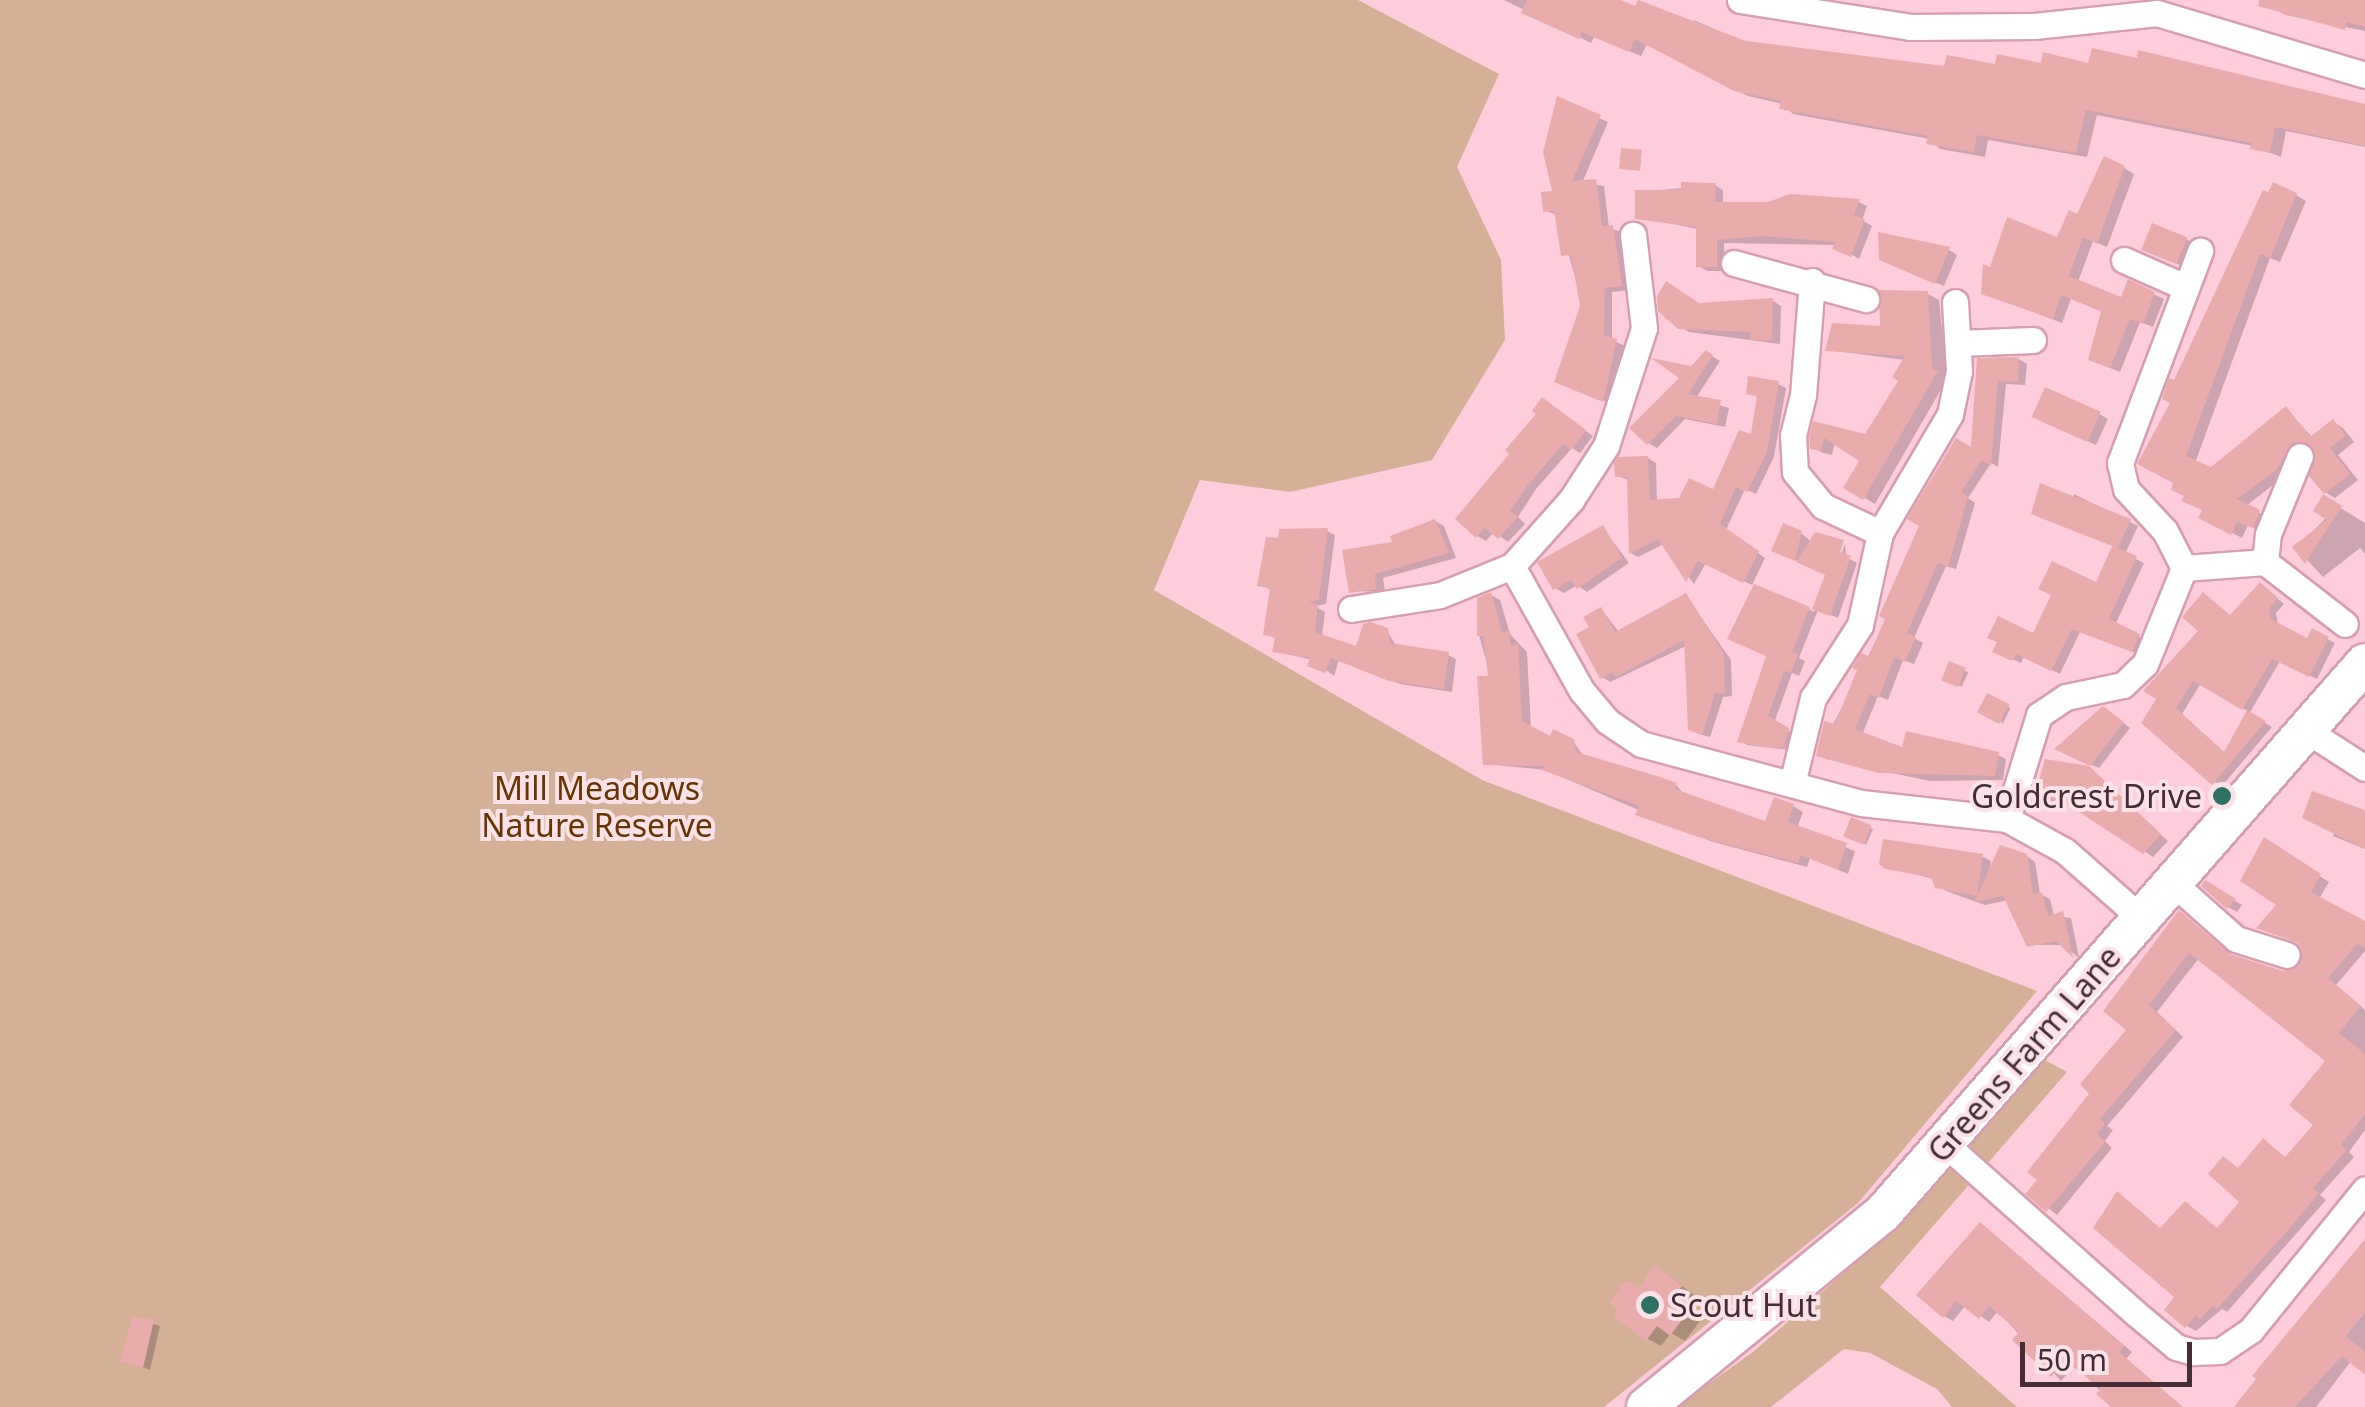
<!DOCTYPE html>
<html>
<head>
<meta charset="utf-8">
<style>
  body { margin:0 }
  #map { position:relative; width:2365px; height:1407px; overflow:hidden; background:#fecddc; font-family:"Noto Sans",sans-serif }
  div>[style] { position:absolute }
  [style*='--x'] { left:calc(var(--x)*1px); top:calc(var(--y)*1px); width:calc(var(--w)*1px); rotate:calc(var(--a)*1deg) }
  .green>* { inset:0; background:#d4b196 }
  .shadow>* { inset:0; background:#0003; transform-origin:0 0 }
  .building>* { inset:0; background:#e8acac; transform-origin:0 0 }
  .roads { filter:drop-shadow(2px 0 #d79eaf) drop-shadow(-2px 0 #d79eaf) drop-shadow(0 2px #d79eaf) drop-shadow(0 -2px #d79eaf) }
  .street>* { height:25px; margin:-12.5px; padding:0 12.5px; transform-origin:12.5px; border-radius:12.5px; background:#fff }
  .secondary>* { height:38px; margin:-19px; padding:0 19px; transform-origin:19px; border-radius:19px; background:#fff }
  .dots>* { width:28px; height:28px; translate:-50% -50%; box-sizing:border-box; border:5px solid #fbe2e9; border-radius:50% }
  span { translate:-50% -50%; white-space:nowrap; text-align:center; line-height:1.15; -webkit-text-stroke:8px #fbe2e9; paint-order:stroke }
  .park-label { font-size:32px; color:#673500 }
  .poi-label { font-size:32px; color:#442d34 }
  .right { translate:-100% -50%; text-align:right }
  .left { translate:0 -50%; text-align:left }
  .street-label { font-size:32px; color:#442d34 }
  .scale { position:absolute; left:2020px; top:1342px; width:172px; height:45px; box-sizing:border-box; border:5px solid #442d34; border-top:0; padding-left:12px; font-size:30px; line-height:35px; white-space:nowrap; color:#442d34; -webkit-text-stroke:8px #fbe2e9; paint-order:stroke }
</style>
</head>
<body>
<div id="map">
  <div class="green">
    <div style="clip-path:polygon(0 0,1358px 0,1499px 74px,1457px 167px,1501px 260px,1505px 340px,1432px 460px,1290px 492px,1200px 480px,1154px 590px,1482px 780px,2037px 991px,1858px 1203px,1604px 1407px,0 1407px)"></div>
    <div style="clip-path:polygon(2043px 1059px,2067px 1072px,1880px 1287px,2017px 1407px,1952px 1407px,1937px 1389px,1870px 1353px,1844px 1349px,1771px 1407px,1676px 1407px,1753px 1352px,1853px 1265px,1960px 1157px)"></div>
  </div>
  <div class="shadow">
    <div style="clip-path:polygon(1504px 0,1615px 0,1691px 26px,1694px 20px,1746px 43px,1946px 69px,2090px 66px,2365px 108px,2365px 147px,2286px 131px,2281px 157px,2253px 146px,2097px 115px,2087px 157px,1988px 140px,1985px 157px,1940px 149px,1930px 139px,1793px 114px,1783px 104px,1748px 96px,1647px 44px,1641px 56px,1594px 37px,1591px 43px)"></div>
    <div style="clip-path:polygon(2275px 0,2365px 0,2365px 31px,2286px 15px,2273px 8px)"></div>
    <div style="clip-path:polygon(1559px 100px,1608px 122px,1582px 183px,1604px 186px,1609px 228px,1621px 232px,1629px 290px,1612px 292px,1612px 340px,1625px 346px,1612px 404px,1566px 385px,1583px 306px,1558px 215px,1545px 211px,1555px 194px)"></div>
    <div style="clip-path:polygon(2124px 168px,2134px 174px,2107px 247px,2093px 241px,2078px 282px,2122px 300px,2129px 283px,2164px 299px,2153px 327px,2140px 322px,2120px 372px,2100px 364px,2103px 312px,2071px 299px,2062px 323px,1984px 293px,1991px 270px,2058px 240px)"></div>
    <div style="clip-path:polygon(1715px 185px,1723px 190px,1723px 204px,1859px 202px,1867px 206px,1862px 220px,1872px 226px,1859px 259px,1836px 245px,1724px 243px,1724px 271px,1707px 271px,1699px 266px,1698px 229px,1638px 217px,1638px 192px)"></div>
    <div style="clip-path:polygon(2296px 195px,2306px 201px,2280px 262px,2270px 258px,2195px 463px,2211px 470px,2286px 409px,2313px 438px,2333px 422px,2343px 428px,2354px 442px,2338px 455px,2358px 480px,2335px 498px,2325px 492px,2316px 447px,2308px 444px,2287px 474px,2246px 506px,2269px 518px,2263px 532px,2248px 525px,2242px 538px,2201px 517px,2205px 509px,2174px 489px,2175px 383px)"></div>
    <div style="clip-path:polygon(2186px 239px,2194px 244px,2185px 267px,2153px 254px)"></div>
    <div style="clip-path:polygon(1949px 250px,1957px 255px,1944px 286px,1890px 264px)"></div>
    <div style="clip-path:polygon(1928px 294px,1939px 300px,1947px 379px,1875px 504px,1850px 489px,1863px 460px,1835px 442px,1832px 455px,1823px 453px,1812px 447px,1812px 437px,1866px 436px,1901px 380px,1905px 360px,1828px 350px,1882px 329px)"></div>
    <div style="clip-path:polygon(1659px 297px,1708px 311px,1773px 301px,1781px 306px,1780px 344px,1689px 332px,1665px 318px)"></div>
    <div style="clip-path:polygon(1707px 353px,1720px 361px,1696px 398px,1729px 408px,1725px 427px,1685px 419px,1657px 448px,1648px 443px)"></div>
    <div style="clip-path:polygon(2019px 359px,2027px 364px,2025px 385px,2006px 384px,1998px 467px,1991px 463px,1968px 498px,1975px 503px,1956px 569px,1946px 566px,1914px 638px,1923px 643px,1914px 664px,1903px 660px,1888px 700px,1878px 696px,1862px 735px,1904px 750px,1998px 755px,2006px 759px,2003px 780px,1930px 781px,1826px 759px,1818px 754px,1973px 451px,1979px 361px)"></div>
    <div style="clip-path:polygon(1778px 384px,1786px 388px,1774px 457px,1756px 494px,1745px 489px,1726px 530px,1765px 558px,1752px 585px,1706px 563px,1694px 584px,1664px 544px,1638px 557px,1631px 553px,1629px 480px,1617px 476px,1648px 458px,1656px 463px,1657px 502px,1714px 492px,1753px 437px,1760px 398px,1749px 393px)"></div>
    <div style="clip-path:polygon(1551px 406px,1593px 436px,1580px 453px,1572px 448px,1536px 489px,1518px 517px,1525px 524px,1508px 542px,1494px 532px,1486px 541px,1477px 536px)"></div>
    <div style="clip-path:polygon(2099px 414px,2108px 419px,2096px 445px,2042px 421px)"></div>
    <div style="clip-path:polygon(2074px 494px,2138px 526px,2125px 554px,2144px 563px,2115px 625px,2146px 640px,2141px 655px,2080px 632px,2060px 674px,2024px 656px,2021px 663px,2003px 655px,2097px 585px,2115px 546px,2072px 500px)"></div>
    <div style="clip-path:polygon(2324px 498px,2365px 523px,2365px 554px,2360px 548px,2323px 577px,2296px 548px,2327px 517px)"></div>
    <div style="clip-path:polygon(1435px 521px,1444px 526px,1456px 558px,1383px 578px,1385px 592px,1351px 591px,1396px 544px)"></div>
    <div style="clip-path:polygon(1603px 528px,1629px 563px,1587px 592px,1577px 585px,1564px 593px,1555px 588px)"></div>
    <div style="clip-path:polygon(1327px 531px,1335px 535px,1326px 604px,1314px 606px,1325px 612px,1322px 637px,1357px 649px,1387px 631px,1397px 647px,1448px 655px,1456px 659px,1452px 692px,1400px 684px,1339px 660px,1334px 676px,1312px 660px,1275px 651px,1277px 639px,1266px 634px,1272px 590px,1260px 585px,1280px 541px)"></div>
    <div style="clip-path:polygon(1801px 533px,1838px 564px,1845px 544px,1846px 557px,1857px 563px,1838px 618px,1818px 610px,1799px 658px,1805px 661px,1799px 676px,1792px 673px,1774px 723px,1796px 735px,1792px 750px,1747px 745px,1740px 741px,1809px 609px,1814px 612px,1828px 575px,1782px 554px)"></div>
    <div style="clip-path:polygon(evenodd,2261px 585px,2284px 604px,2276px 613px,2278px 625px,2309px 641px,2313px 632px,2335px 643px,2317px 679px,2280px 661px,2249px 714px,2272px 727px,2221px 787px,2144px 723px,2261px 585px,2201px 683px,2249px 712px,2226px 754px,2182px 714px,2201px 683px)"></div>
    <div style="clip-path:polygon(1491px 595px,1500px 600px,1510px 634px,1527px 652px,1531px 729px,1551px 740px,1573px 741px,1584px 757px,1676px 785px,1684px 794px,1767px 825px,1776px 800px,1793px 806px,1803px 812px,1797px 828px,1855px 851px,1848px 874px,1810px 858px,1807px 867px,1710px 841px,1546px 770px,1486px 764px,1491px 678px,1479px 635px)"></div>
    <div style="clip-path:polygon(1686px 596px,1731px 660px,1732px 696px,1723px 697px,1710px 737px,1699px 734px,1686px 646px,1610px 682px,1602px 677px,1593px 628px,1601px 609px,1619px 632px)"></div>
    <div style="left:1950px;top:664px;width:20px;height:16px;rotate:24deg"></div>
    <div style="left:1988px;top:697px;width:25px;height:17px;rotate:26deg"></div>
    <div style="clip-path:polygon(2111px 713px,2130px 728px,2099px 768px,2065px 753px)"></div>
    <div style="clip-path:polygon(2089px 768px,2168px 841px,2153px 857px,2067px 801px,2064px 808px,2046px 800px)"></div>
    <div style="clip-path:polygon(2365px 811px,2365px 849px,2333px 836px,2336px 830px)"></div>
    <div style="left:1853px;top:820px;width:22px;height:17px;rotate:24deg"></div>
    <div style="clip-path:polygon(2265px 841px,2329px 882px,2319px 899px,2365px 926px,2365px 951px,2336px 985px,2365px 1010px,2365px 1130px,2349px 1152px,2354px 1157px,2320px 1195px,2326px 1200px,2227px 1312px,2222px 1309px,2196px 1331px,2187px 1326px,2162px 1230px,2218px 1230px,2243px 1201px,2239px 1170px,2287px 1159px,2317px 1125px,2328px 1060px,2199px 958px,2157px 1012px,2183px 1037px,2107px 1126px,2113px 1130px,2105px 1141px,2112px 1148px,2057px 1215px,2029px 1193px,2130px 1030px,2179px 913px,2235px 958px,2283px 973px,2301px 968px,2301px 944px,2260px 928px,2280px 905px)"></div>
    <div style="clip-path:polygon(2026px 856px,2035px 862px,2040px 894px,2050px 899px,2054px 916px,2071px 918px,2079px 958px,2063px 945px,2029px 945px,2008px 900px,1985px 905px,1946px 891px,1934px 879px,1887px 867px,1983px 857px,1991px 861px,1989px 872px)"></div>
    <div style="clip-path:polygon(2206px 884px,2242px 905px,2237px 912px,2228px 907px)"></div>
    <div style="clip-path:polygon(1989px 1231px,2132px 1352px,2126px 1359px,2182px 1407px,2116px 1407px,2075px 1365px,2061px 1381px,1998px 1311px,1989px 1322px,1966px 1305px,1953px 1321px,1944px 1316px)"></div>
    <div style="clip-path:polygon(2365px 1243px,2365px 1371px,2352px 1360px,2316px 1407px,2236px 1407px)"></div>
    <div style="clip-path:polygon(1669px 1276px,1694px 1295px,1687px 1305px,1703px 1317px,1685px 1341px,1671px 1333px,1661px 1346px,1648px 1339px,1639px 1290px)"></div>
    <div style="clip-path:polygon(135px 1319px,160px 1326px,150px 1370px,123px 1360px)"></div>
  </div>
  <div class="building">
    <div style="clip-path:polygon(1527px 0,1621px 0,1635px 6px,1638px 0,1746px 41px,1944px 66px,1947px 55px,1995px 64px,1997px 54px,2041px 63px,2043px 52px,2088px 63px,2092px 48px,2137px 58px,2138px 50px,2365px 104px,2365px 146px,2275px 127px,2270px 153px,2250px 149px,2251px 143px,2086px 110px,2076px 153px,1977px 135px,1974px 152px,1926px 144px,1928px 136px,1779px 109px,1781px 101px,1734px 91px,1635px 39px,1629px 52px,1582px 32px,1579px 39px,1521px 13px)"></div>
    <div style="clip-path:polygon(2259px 0,2365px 0,2365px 27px,2347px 22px,2345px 30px,2258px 6px)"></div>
    <div style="clip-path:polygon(1557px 96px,1601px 115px,1572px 181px,1596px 179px,1602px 226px,1613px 225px,1622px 286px,1605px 288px,1604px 335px,1617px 339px,1603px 402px,1554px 382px,1580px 306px,1571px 255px,1561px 256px,1554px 211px,1543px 212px,1541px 192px,1552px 191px,1543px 152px)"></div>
    <div style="left:1621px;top:148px;width:21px;height:21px;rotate:5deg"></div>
    <div style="clip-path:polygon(2104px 156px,2125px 166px,2097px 244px,2083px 237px,2069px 276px,2121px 297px,2128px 279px,2155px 292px,2143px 324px,2130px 319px,2110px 368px,2088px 360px,2101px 311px,2061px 295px,2053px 319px,1981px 294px,1983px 264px,1990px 267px,2007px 217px,2057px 237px,2069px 210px,2077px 214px)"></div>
    <div style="clip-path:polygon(1681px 182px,1716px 183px,1715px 202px,1768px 202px,1790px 194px,1860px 199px,1854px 215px,1865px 219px,1851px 257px,1832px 249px,1835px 242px,1762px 236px,1717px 240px,1717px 267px,1696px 267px,1696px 227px,1635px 219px,1635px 190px,1681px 190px)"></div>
    <div style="clip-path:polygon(2273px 182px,2297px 193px,2270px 258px,2260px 254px,2186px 456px,2211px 467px,2286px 406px,2310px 437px,2333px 419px,2346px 436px,2330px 448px,2350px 474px,2324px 494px,2309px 476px,2313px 447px,2291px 443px,2277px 469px,2237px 499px,2260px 510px,2253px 528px,2237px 522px,2231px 535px,2198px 518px,2202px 510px,2181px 501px,2184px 496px,2171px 490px,2173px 483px,2137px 464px,2170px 403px,2162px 399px,2169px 378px,2174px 380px,2263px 190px,2268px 192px)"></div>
    <div style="left:2152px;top:223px;width:38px;height:29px;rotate:22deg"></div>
    <div style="clip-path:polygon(1878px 232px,1950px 247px,1935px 284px,1879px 260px)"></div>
    <div style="clip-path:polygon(1666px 281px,1699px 303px,1773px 298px,1772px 340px,1750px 340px,1751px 332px,1678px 329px,1658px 311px,1657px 296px)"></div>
    <div style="clip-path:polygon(1879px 290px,1928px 291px,1932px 368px,1938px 371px,1863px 500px,1843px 488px,1859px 461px,1824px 438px,1821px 451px,1810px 449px,1809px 437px,1813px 421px,1865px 434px,1898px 381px,1892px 377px,1905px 356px,1825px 351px,1832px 323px,1880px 326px)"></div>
    <div style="clip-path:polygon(1706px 350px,1713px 355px,1688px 394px,1721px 400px,1717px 424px,1676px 416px,1647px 445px,1629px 428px,1679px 378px,1651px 358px,1691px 366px)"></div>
    <div style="clip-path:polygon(2019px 357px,2018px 382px,1998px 381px,1991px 466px,1982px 460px,1961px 492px,1968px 497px,1948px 567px,1938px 563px,1907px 633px,1916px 637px,1905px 662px,1894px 657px,1879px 698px,1870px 694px,1855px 729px,1902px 747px,1906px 731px,1999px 752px,1995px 776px,1878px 773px,1816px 756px,1824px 721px,1835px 724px,1857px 670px,1852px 668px,1861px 653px,1869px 656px,1885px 619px,1879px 616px,1919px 526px,1907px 519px,1956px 438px,1971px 447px,1977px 358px)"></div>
    <div style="clip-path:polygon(1748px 376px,1779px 381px,1767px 452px,1747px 492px,1736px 487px,1720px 524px,1759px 551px,1743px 583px,1698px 561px,1686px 582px,1658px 539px,1629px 554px,1627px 477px,1615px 477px,1614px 463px,1618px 457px,1648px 456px,1650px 500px,1679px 498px,1689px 478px,1713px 489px,1739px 430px,1751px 434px,1757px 396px,1746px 394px)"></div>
    <div style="left:2045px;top:387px;width:61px;height:33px;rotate:24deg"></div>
    <div style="clip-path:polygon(1542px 397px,1586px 430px,1571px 450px,1563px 444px,1528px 485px,1510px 511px,1518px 517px,1498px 539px,1485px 528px,1476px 538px,1455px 519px,1509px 454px,1505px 450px,1536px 414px,1532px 411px)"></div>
    <div style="clip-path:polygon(2040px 483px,2131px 519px,2118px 548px,2137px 556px,2109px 619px,2140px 634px,2132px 652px,2072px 629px,2051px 671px,2016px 654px,2012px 661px,1992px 652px,1997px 642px,1987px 638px,1998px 616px,2033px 633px,2051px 595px,2038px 589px,2052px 561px,2096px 582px,2112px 546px,2031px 514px)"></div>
    <div style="clip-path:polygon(2323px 494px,2342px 506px,2305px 564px,2292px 547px,2327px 520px,2313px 511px)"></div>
    <div style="clip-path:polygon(1435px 519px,1449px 553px,1375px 574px,1376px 589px,1349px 593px,1342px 550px,1392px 542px,1390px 536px)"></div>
    <div style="clip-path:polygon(1783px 523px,1802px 531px,1795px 561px,1771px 551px)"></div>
    <div style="clip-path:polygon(1603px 525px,1622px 558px,1577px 589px,1571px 580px,1553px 590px,1537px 562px)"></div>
    <div style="clip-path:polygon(1328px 528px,1319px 600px,1308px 602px,1318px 605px,1315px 632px,1356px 646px,1363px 624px,1370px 622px,1388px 628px,1390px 643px,1449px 652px,1444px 689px,1389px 681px,1331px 658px,1325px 673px,1307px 666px,1310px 658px,1272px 652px,1275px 637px,1263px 635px,1270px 588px,1257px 586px,1266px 537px,1278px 538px,1279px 529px)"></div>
    <div style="clip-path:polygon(1815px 532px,1844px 540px,1840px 552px,1851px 556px,1830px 616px,1812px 609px,1825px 575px,1796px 562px)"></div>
    <div style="clip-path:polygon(2260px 582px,2278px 598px,2269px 609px,2271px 619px,2307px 638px,2312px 628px,2329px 637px,2309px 677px,2272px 659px,2242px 710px,2193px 681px,2176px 708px,2224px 752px,2247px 710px,2266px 721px,2212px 785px,2141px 723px,2156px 699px,2143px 691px,2198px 631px,2182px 617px,2203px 592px,2230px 615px)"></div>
    <div style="clip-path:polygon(1754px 584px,1810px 607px,1792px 652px,1798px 654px,1791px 673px,1784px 671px,1768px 716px,1789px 728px,1784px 747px,1777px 749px,1737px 742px,1766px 656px,1727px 639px)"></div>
    <div style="clip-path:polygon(1491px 592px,1502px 632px,1509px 631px,1511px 646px,1518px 644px,1522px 721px,1550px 736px,1553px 729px,1574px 739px,1576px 752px,1657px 776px,1677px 783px,1675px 789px,1765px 821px,1774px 797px,1794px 804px,1788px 822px,1847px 843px,1838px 870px,1801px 855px,1798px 863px,1698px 837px,1635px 815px,1639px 806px,1542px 770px,1544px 766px,1483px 765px,1477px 676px,1488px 676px,1483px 636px,1477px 636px,1477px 598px)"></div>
    <div style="clip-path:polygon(1686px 593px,1724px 654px,1725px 693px,1715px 693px,1702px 735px,1688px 730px,1684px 640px,1616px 677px,1613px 672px,1600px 679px,1576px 634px,1589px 627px,1583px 617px,1601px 607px,1615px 632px)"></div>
    <div style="left:1949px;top:661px;width:18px;height:21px;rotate:22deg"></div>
    <div style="left:1987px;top:693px;width:25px;height:22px;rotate:27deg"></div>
    <div style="clip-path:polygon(2103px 706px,2124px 722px,2090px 766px,2054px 749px)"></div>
    <div style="clip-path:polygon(2045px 759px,2089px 766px,2161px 834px,2143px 854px,2058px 798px,2055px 806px,2035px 796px)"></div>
    <div style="clip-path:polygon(2312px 791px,2365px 810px,2365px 849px,2302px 818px)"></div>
    <div style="left:1851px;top:817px;width:22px;height:21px;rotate:22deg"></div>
    <div style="clip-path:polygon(2264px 837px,2321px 874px,2311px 892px,2365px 921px,2365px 947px,2357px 944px,2328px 978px,2361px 1006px,2339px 1033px,2365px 1054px,2365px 1114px,2341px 1145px,2347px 1150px,2313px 1188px,2319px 1193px,2289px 1229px,2217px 1309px,2212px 1306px,2200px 1319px,2196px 1315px,2185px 1328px,2164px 1310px,2174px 1297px,2093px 1228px,2117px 1191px,2160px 1228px,2185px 1201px,2217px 1228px,2239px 1202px,2208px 1174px,2223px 1156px,2238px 1168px,2263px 1138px,2285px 1157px,2313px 1125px,2289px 1105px,2325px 1061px,2189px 953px,2149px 1005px,2176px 1030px,2100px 1119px,2105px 1124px,2097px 1134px,2105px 1142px,2046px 1212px,2025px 1194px,2037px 1180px,2027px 1172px,2089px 1094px,2080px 1084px,2126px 1030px,2103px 1011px,2179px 910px,2230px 954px,2283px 971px,2299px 966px,2298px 943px,2256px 928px,2276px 905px,2240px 881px)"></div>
    <div style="clip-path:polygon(1883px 839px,1983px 854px,1977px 896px,2000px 845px,2027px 854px,2033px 894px,2042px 892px,2048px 916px,2063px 911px,2073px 958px,2056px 941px,2027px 947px,2003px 896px,1974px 902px,1977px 896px,1935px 888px,1931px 877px,1885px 869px,1879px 864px)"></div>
    <div style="clip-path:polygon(2205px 880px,2236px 899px,2227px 909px,2201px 886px)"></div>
    <div style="clip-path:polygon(1980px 1222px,2124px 1346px,2119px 1352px,2183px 1407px,2111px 1407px,2096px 1394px,2101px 1389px,2065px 1360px,2051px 1377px,2012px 1340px,2019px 1332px,1989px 1306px,1979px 1319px,1956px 1301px,1943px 1318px,1916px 1295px)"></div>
    <div style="clip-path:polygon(2365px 1239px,2365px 1312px,2346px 1336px,2365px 1352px,2365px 1375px,2342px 1356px,2295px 1407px,2234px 1407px,2256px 1379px,2252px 1376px)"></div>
    <div style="clip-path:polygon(1655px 1265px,1682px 1286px,1675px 1296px,1691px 1308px,1670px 1336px,1657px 1326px,1646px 1341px,1613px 1316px,1618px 1309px,1609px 1303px,1626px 1280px,1638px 1288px)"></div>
    <div style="clip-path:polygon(133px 1316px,154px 1320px,143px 1368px,120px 1361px)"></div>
  </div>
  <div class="roads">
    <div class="street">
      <div style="--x:1740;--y:0;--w:172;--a:9"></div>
      <div style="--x:1910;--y:27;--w:124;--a:-0.5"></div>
      <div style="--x:2034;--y:26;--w:124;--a:-6"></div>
      <div style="--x:2157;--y:13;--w:217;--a:16.6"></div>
      <div style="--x:2124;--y:260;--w:67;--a:23.9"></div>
      <div style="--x:1734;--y:263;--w:137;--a:15.3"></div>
      <div style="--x:1812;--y:281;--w:114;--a:94.5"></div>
      <div style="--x:1803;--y:395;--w:41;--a:104"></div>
      <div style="--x:1793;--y:435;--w:37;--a:87"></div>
      <div style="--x:1795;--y:472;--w:44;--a:50.5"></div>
      <div style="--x:1823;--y:506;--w:63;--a:25.3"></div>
      <div style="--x:1958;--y:343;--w:75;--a:-2.3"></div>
      <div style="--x:2265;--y:562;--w:28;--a:-84"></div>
      <div style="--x:2268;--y:534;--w:84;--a:-67.7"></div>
      <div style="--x:1512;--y:566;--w:143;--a:60.8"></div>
      <div style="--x:1582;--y:691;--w:39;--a:50"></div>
      <div style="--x:1607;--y:721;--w:41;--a:34.1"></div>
      <div style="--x:1641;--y:744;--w:228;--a:15"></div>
      <div style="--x:1861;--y:803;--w:147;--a:6.3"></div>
      <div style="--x:2007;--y:819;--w:66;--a:28.9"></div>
      <div style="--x:2065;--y:851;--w:103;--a:41.4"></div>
      <div style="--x:2184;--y:568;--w:81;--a:-4.2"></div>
      <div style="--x:2265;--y:562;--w:101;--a:37.8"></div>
      <div style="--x:1351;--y:609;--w:90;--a:-8.9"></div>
      <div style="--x:1440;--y:595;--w:78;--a:-21.9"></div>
      <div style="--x:1512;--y:566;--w:89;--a:-48.2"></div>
      <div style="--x:1571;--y:500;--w:64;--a:-57.1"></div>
      <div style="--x:1606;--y:446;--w:124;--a:-72.1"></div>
      <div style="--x:1644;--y:328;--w:94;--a:-96.7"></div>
      <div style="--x:2306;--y:730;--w:70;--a:32.8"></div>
      <div style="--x:1792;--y:784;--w:89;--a:-76.3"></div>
      <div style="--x:1813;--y:698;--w:87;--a:-57.2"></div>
      <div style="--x:1860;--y:625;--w:94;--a:-77.7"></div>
      <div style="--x:1880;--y:533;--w:138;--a:-59.5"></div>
      <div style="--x:1950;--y:414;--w:44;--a:-78.2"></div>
      <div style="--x:1959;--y:371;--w:69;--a:-93.3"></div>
      <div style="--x:2007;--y:819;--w:109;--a:-72.9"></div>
      <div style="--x:2039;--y:715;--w:32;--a:-34"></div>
      <div style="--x:2066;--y:697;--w:58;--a:-11.9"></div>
      <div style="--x:2123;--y:685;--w:30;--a:-44"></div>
      <div style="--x:2145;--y:664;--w:104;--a:-67.9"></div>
      <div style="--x:2184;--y:568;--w:42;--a:-117.2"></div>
      <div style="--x:2165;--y:531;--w:57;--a:-132.9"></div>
      <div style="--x:2126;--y:489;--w:27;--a:-103"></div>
      <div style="--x:2120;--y:463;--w:227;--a:-69.3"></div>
      <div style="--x:2173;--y:883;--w:84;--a:41.6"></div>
      <div style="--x:2236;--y:939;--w:53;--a:17.4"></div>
      <div style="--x:1946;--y:1145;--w:251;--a:41.6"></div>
      <div style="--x:2134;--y:1312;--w:55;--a:39.8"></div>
      <div style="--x:2176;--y:1347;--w:19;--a:16"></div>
      <div style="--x:2194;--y:1352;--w:26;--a:-2"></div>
      <div style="--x:2220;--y:1351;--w:37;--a:-34"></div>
      <div style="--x:2251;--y:1330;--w:181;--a:-51"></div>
    </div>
    <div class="secondary">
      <div style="--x:1646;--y:1407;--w:306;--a:-39.3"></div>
      <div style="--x:1883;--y:1213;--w:731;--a:-48.77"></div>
    </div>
  </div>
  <div class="dots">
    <div style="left:2222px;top:796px;background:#2e7265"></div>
    <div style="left:1650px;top:1305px;background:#2e7265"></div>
  </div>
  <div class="park-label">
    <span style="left:597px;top:807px">Mill Meadows<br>Nature Reserve</span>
  </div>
  <div class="poi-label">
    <span class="right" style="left:2202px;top:796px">Goldcrest Drive</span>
    <span class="left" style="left:1670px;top:1305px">Scout Hut</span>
  </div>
  <div class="street-label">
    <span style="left:2024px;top:1054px;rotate:-49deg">Greens Farm Lane</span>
  </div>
  <div class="scale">50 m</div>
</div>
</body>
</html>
